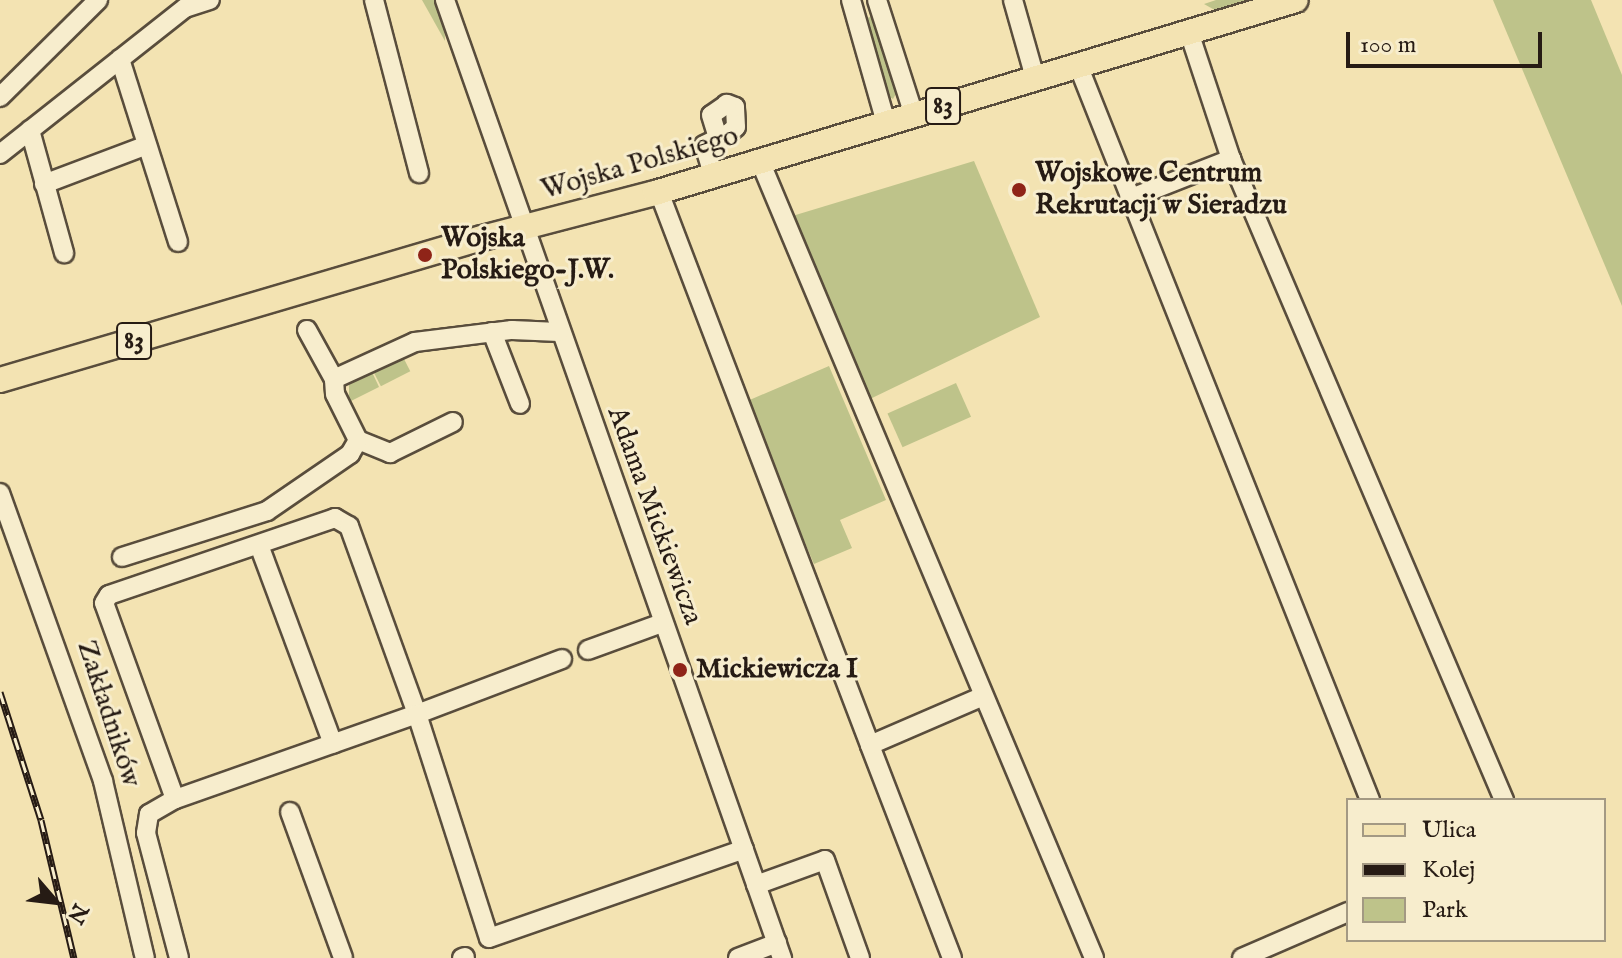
<!DOCTYPE html>
<html>
<head>
<meta charset="utf-8">
<style>
  body { margin:0 }
  #map { position:relative; width:1622px; height:958px; overflow:hidden; background:#f3e3b2; font-family:"IM FELL English",serif }
  div>[style] { position:absolute }
  [style*='--x'] { left:calc(var(--x)*1px); top:calc(var(--y)*1px); width:calc(var(--w)*1px); rotate:calc(var(--a)*1deg) }
  .green>* { inset:0; background:#bec38a; transform-origin:0 0 }
  .roads { filter:drop-shadow(2px 0 #594d3c) drop-shadow(-2px 0 #594d3c) drop-shadow(0 2px #594d3c) drop-shadow(0 -2px #594d3c) }
  .minor>* { height:18px; margin:-9px; padding:0 9px; transform-origin:9px; border-radius:9px; background:#f7edcd }
  .major>* { height:24px; margin:-12px; padding:0 12px; transform-origin:12px; border-radius:12px; background:#f3e3b2 }
  .rail>* { height:7px; margin-top:-3.5px; transform-origin:0; background:repeating-linear-gradient(90deg,#f7edcd 0 12px,#261b14 0 24px); box-sizing:border-box; border-block:2px solid #261b14 }
  .dots>* { width:22px; height:22px; translate:-50% -50%; box-sizing:border-box; border:4px solid #f7edcd; border-radius:50% }
  span { translate:-50% -50%; white-space:nowrap; text-align:center; line-height:1.15; -webkit-text-stroke:6px #f7edcd; paint-order:stroke }
  .shield-label span { padding:2px 6px; background:#f7edcd; border:2px solid; border-radius:6px; -webkit-text-stroke-width:0 }
  .shield-label { font-size:26px; color:#261b14; font-weight:700 }
  .street-label { font-size:28px; color:#261b14 }
  .poi-label { font-size:28px; color:#261b14; font-weight:700 }
  .left { translate:0 -50%; text-align:left }
  .legend { position:absolute; left:1346px; top:798px; width:260px; height:144px; box-sizing:border-box; background:#f7edcd; border:2px solid #a39983; margin:0; padding:10px 14px; list-style:none; font-size:24px; color:#261b14 }
  .legend li { display:flex; align-items:center; gap:16px; height:40px }
  .legend b { width:40px; border:2px solid #a39983 }
  .north { position:absolute; left:16px; top:862px; width:80px; height:80px; -webkit-text-stroke:6px #f7edcd; paint-order:stroke; rotate:118deg; font-size:22px; font-weight:700; line-height:32px; text-align:center; color:#261b14 }
  .north::after { content:''; display:block; margin:auto; width:28px; height:36px; background:#261b14; clip-path:polygon(50% 0,100% 100%,50% 72%,0 100%) }
  .scale { position:absolute; left:1346px; top:32px; width:196px; height:36px; box-sizing:border-box; border:4px solid #261b14; border-top:0; padding-left:10px; font-size:24px; line-height:28px; white-space:nowrap; color:#261b14; -webkit-text-stroke:6px #f7edcd; paint-order:stroke }
</style>
</head>
<body>
<div id="map">
  <div class="green">
    <div style="clip-path:polygon(422px 0,437px 0,444px 15px,445px 41px)"></div>
    <div style="clip-path:polygon(1216px 0,1262px 0,1220px 13px,1204px 4px)"></div>
    <div style="clip-path:polygon(1493px 0,1591px 0,1622px 75px,1622px 306px)"></div>
    <div style="clip-path:polygon(875px 16px,898px 90px,893px 99px,886px 95px,862px 19px)"></div>
    <div style="clip-path:polygon(974px 161px,1040px 317px,870px 399px,789px 217px)"></div>
    <div style="left:403px;top:357px;width:16px;height:33px;rotate:63deg"></div>
    <div style="clip-path:polygon(829px 366px,886px 500px,840px 520px,852px 548px,814px 564px,745px 402px)"></div>
    <div style="clip-path:polygon(372px 372px,379px 387px,349px 402px,349px 385px)"></div>
    <div style="left:956px;top:383px;width:37px;height:75px;rotate:66deg"></div>
  </div>
  <div class="roads">
    <div class="minor">
      <div style="--x:374;--y:0;--w:179;--a:75.4"></div>
      <div style="--x:445;--y:0;--w:1016;--a:70.62"></div>
      <div style="--x:851;--y:0;--w:128;--a:74.1"></div>
      <div style="--x:877;--y:0;--w:121;--a:72.2"></div>
      <div style="--x:1013;--y:0;--w:81;--a:74.2"></div>
      <div style="--x:1189;--y:32;--w:134;--a:71.7"></div>
      <div style="--x:1231;--y:159;--w:697;--a:66.93"></div>
      <div style="--x:120;--y:59;--w:192;--a:72.4"></div>
      <div style="--x:1078;--y:65;--w:791;--a:68.33"></div>
      <div style="--x:0;--y:97;--w:138;--a:-44.7"></div>
      <div style="--x:30;--y:130;--w:128;--a:74.5"></div>
      <div style="--x:0;--y:154;--w:236;--a:-38.3"></div>
      <div style="--x:185;--y:8;--w:26;--a:-18"></div>
      <div style="--x:760;--y:161;--w:864;--a:67.26"></div>
      <div style="--x:713;--y:174;--w:30;--a:-107"></div>
      <div style="--x:704;--y:145;--w:28;--a:-26"></div>
      <div style="--x:729;--y:133;--w:9;--a:-41"></div>
      <div style="--x:736;--y:127;--w:20;--a:-93"></div>
      <div style="--x:735;--y:107;--w:9;--a:-159"></div>
      <div style="--x:727;--y:104;--w:19;--a:145"></div>
      <div style="--x:711;--y:115;--w:24;--a:73"></div>
      <div style="--x:44;--y:184;--w:110;--a:-20.7"></div>
      <div style="--x:659;--y:192;--w:592;--a:69.12"></div>
      <div style="--x:1129;--y:199;--w:110;--a:-21.4"></div>
      <div style="--x:307;--y:330;--w:56;--a:61.1"></div>
      <div style="--x:492;--y:332;--w:77;--a:68.7"></div>
      <div style="--x:358;--y:440;--w:35;--a:22"></div>
      <div style="--x:390;--y:453;--w:70;--a:-26.2"></div>
      <div style="--x:0;--y:493;--w:306;--a:70.3"></div>
      <div style="--x:103;--y:781;--w:182;--a:76.7"></div>
      <div style="--x:259;--y:545;--w:212;--a:69.6"></div>
      <div style="--x:122;--y:557;--w:152;--a:-17.6"></div>
      <div style="--x:267;--y:511;--w:101;--a:-34.5"></div>
      <div style="--x:350;--y:454;--w:16;--a:-60"></div>
      <div style="--x:358;--y:440;--w:51;--a:-116.6"></div>
      <div style="--x:335;--y:394;--w:15;--a:-94"></div>
      <div style="--x:334;--y:379;--w:89;--a:-24.6"></div>
      <div style="--x:415;--y:342;--w:98;--a:-7.1"></div>
      <div style="--x:512;--y:330;--w:47;--a:2.4"></div>
      <div style="--x:588;--y:650;--w:79;--a:-20"></div>
      <div style="--x:562;--y:659;--w:155;--a:159.2"></div>
      <div style="--x:417;--y:714;--w:256;--a:160.6"></div>
      <div style="--x:175;--y:799;--w:208;--a:-109.9"></div>
      <div style="--x:104;--y:603;--w:9;--a:-58"></div>
      <div style="--x:109;--y:595;--w:239;--a:-18.8"></div>
      <div style="--x:335;--y:518;--w:16;--a:30"></div>
      <div style="--x:349;--y:526;--w:200;--a:70.1"></div>
      <div style="--x:417;--y:714;--w:235;--a:72.2"></div>
      <div style="--x:489;--y:938;--w:270;--a:-19.2"></div>
      <div style="--x:175;--y:799;--w:30;--a:150"></div>
      <div style="--x:149;--y:814;--w:19;--a:99"></div>
      <div style="--x:146;--y:833;--w:129;--a:75.2"></div>
      <div style="--x:290;--y:812;--w:155;--a:70"></div>
      <div style="--x:756;--y:885;--w:73;--a:-19.9"></div>
      <div style="--x:825;--y:860;--w:104;--a:70.3"></div>
      <div style="--x:462;--y:958;--w:3;--a:-18"></div>
      <div style="--x:738;--y:958;--w:42;--a:-21"></div>
      <div style="--x:952;--y:958;--w:228;--a:-111.1"></div>
      <div style="--x:870;--y:745;--w:123;--a:-23.4"></div>
      <div style="--x:1242;--y:958;--w:116;--a:-23.5"></div>
    </div>
    <div class="major">
      <div style="--x:0;--y:380;--w:502;--a:-16.42"></div>
      <div style="--x:482;--y:238;--w:179;--a:-14.6"></div>
      <div style="--x:655;--y:193;--w:669;--a:-16.76"></div>
    </div>
  </div>
  <div class="rail">
    <div style="--x:0;--y:692;--w:134;--a:72.2"></div>
    <div style="--x:41;--y:820;--w:142;--a:76.6"></div>
  </div>
  <div class="dots">
    <div style="left:1019px;top:190px;background:#8f2418"></div>
    <div style="left:425px;top:255px;background:#8f2418"></div>
    <div style="left:680px;top:670px;background:#8f2418"></div>
  </div>
  <div class="shield-label">
    <span style="left:943px;top:106px">83</span>
    <span style="left:134px;top:341px">83</span>
  </div>
  <div class="street-label">
    <span style="left:640px;top:164px;rotate:-16deg">Wojska Polskiego</span>
    <span style="left:654px;top:516px;rotate:70deg">Adama Mickiewicza</span>
    <span style="left:108px;top:714px;rotate:72deg">Zakładników</span>
  </div>
  <div class="poi-label">
    <span class="left" style="left:1035px;top:190px">Wojskowe Centrum<br>Rekrutacji w Sieradzu</span>
    <span class="left" style="left:441px;top:255px">Wojska<br>Polskiego-J.W.</span>
    <span class="left" style="left:696px;top:670px">Mickiewicza I</span>
  </div>
  <ul class="legend">
  <li><b style="height:10px;background:#f3e3b2"></b>Ulica</li>
  <li><b style="height:10px;background:#261b14"></b>Kolej</li>
  <li><b style="height:22px;background:#bec38a"></b>Park</li>
  </ul>
  <div class="north">N</div>
  <div class="scale">100 m</div>
</div>
</body>
</html>
